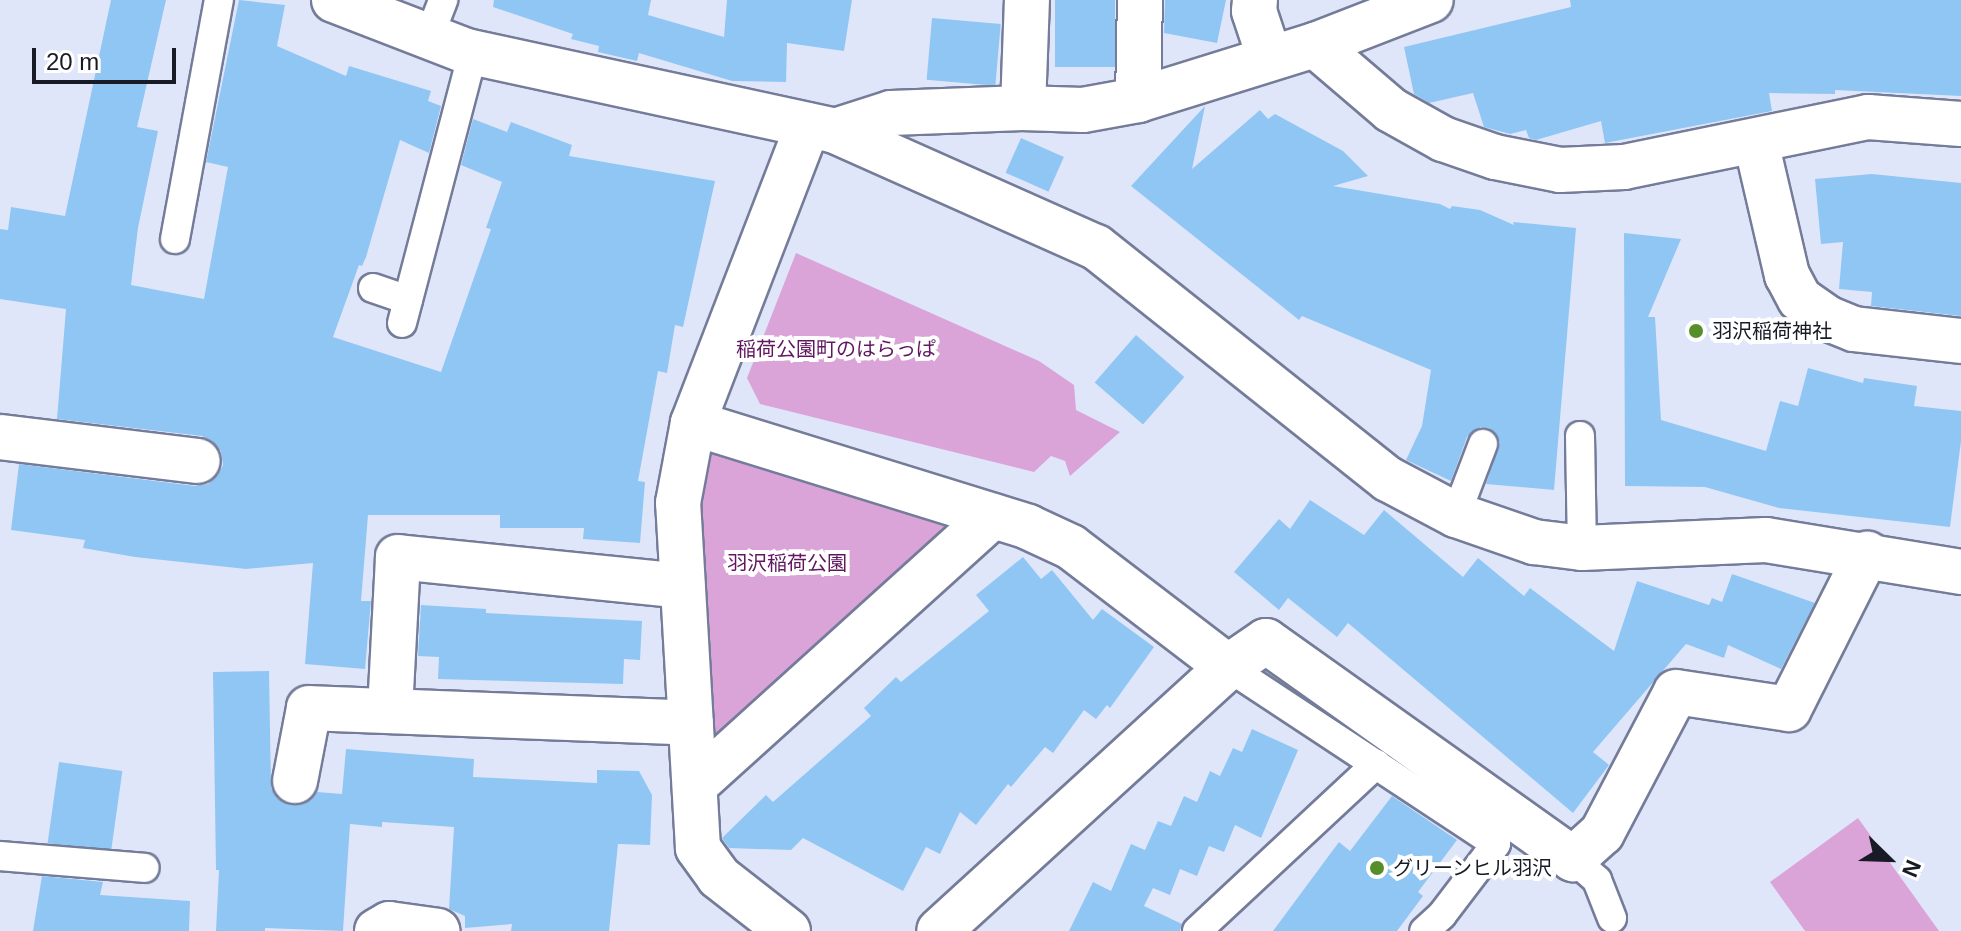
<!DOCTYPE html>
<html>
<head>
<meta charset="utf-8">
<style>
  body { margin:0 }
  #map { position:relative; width:1961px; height:931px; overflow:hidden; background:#e0e6f9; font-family:Arial,"Noto Sans JP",sans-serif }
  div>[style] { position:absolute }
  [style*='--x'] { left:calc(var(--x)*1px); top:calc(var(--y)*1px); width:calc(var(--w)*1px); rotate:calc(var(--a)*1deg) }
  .green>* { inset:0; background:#dba4d9 }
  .building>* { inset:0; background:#90c6f4; transform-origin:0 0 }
  .roads { filter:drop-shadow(2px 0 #747c99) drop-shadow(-2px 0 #747c99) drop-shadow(0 2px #747c99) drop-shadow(0 -2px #747c99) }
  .service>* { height:28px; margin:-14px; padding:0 14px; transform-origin:14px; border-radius:14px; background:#fff }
  .minor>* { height:44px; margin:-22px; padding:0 22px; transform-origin:22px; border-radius:22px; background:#fff }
  .dots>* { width:22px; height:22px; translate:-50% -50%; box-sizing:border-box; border:4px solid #fff; border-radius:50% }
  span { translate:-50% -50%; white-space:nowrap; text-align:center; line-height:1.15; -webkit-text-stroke:8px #fff; paint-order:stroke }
  .poi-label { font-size:20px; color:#181b26 }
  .left { translate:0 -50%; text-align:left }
  .park-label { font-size:20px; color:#601760 }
  .north { position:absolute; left:1849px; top:819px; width:80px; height:80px; -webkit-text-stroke:6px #fff; paint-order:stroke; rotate:113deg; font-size:22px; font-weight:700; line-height:32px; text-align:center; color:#181b26 }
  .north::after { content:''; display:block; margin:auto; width:28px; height:36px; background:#181b26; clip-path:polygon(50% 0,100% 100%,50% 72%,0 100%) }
  .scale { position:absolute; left:32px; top:48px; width:144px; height:36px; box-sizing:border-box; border:4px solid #181b26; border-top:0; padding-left:10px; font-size:24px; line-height:28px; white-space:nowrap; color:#181b26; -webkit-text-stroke:6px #fff; paint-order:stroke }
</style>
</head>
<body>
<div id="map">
  <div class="green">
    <div style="clip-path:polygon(796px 253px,1039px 361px,1074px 385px,1076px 410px,1120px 432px,1070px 476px,1065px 461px,1051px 456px,1034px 472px,760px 404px,747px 378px)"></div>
    <div style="clip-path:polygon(702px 441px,968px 526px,710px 750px,696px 506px)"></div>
    <div style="clip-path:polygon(1858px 818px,1939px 931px,1805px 931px,1770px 882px)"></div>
  </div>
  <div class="building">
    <div style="clip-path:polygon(111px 0,166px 0,137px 127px,158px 131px,138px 228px,131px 285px,204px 299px,228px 167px,206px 162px,239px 0,285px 5px,277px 46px,346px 76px,349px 66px,431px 91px,428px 101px,441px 106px,429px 153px,400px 140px,366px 257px,362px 266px,359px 265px,333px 337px,441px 372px,491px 229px,486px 228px,502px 182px,461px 165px,473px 119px,507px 132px,511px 122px,572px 145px,569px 156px,715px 181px,683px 327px,675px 325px,667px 373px,658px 371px,638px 481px,645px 482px,640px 543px,583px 539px,584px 528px,500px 528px,500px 515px,368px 515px,361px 601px,371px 601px,365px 669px,305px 664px,313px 563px,246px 569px,135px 557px,83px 548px,85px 540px,11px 530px,19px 464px,195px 486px,208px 484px,218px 475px,223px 465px,221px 451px,212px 441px,202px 436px,57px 419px,66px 309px,0 299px,0 229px,8px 230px,11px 207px,65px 216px)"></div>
    <div style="clip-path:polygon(494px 0,651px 0,648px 15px,724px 37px,727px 0,852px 0,844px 51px,787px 43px,786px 82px,732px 81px,639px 53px,637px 61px,598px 52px,599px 46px,571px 39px,573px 34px,493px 7px)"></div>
    <div style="left:1055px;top:0;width:60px;height:67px"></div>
    <div style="clip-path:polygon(1165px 0,1226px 0,1217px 43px,1164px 33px)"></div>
    <div style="clip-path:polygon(1570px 0,1961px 0,1961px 96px,1835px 90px,1835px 94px,1769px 93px,1772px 111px,1605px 143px,1601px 121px,1536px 140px,1529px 138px,1526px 130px,1510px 134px,1484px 127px,1473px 93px,1429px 103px,1414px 94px,1404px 47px,1571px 7px)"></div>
    <div style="left:932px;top:18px;width:69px;height:62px;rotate:5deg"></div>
    <div style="clip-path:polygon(1205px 106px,1192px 169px,1260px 110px,1268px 119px,1275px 114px,1343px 151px,1368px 176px,1333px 186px,1440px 204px,1450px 209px,1452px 206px,1480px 210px,1514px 225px,1513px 222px,1576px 228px,1554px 490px,1486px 484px,1500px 442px,1488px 428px,1480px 427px,1467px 437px,1451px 481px,1406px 460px,1422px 426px,1431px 370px,1302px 316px,1299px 320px,1131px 186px)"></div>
    <div style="left:1021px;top:138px;width:47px;height:38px;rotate:24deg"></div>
    <div style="clip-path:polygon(1872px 174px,1961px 183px,1961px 316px,1871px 306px,1872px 292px,1839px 289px,1843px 242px,1821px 244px,1815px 179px)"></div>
    <div style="clip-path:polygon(1624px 233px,1681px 239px,1648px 317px,1655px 317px,1661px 420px,1766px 451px,1780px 401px,1798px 406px,1808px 368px,1863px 383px,1864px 378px,1917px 386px,1914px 406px,1961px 411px,1961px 441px,1950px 527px,1779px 508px,1705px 487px,1625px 486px)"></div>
    <div style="left:1136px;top:335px;width:64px;height:63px;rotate:41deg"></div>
    <div style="clip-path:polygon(1310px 500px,1364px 535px,1384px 510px,1463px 577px,1478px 558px,1524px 596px,1530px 588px,1614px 651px,1637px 581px,1709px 605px,1712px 598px,1722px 602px,1732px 574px,1815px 603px,1781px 669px,1728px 645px,1724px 658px,1686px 644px,1593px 752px,1609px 765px,1573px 813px,1348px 623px,1337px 637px,1288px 598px,1279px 610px,1234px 572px,1279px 519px,1290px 529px)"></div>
    <div style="clip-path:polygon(1023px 557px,1041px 579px,1052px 570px,1093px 620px,1102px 609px,1154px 647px,1110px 708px,1107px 705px,1096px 719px,1084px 710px,1053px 753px,1045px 747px,1011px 787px,1008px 784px,976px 825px,960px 812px,940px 854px,926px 847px,903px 891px,803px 838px,791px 850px,729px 848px,722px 838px,766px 795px,773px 802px,871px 716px,864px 708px,896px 677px,901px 682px,989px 611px,976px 595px)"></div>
    <div style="clip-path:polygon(421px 605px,486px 609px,486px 613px,642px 621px,640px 660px,624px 659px,623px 684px,438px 679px,439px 657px,418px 656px)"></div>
    <div style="clip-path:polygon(269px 671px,271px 788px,278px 799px,290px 805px,304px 804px,317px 792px,342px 794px,346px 749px,474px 759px,473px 777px,597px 783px,597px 770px,639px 771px,652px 795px,650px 845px,618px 844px,609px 931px,511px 931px,512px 924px,465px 928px,465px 916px,449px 909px,454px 827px,382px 822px,382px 827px,350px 824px,343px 931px,265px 928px,265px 931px,216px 931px,219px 870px,216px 870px,213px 672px)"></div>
    <div style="clip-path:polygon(1252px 729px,1298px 750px,1261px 838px,1235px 825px,1224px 852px,1209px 846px,1197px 876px,1180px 869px,1170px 895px,1153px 888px,1144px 906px,1182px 924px,1180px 931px,1069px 931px,1093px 882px,1111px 891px,1131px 844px,1145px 850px,1158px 821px,1171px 826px,1184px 796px,1197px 802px,1210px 771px,1220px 776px,1233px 748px,1242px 752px)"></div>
    <div style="left:59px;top:762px;width:64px;height:82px;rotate:8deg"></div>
    <div style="clip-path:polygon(1392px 796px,1457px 840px,1418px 892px,1423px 896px,1397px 931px,1273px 931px,1339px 842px,1350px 851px)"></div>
    <div style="clip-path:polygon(42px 876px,103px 882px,100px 895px,190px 901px,189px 931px,33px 931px)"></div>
  </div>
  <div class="roads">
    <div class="service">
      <div style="--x:429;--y:37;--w:40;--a:-69"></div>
      <div style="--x:175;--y:239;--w:243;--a:-79.6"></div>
      <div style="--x:373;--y:288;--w:37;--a:19"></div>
      <div style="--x:402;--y:323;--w:279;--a:-75.3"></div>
      <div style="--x:1580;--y:436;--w:112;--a:89"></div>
      <div style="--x:1456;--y:515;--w:76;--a:-69.2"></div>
      <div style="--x:1228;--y:667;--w:321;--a:33.4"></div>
      <div style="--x:1496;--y:844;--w:89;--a:127.3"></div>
      <div style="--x:1442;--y:915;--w:24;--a:138"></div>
      <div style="--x:0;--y:856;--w:145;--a:4.7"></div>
      <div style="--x:1573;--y:859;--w:32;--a:41"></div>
      <div style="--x:1597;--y:880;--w:41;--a:68.5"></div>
      <div style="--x:1197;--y:931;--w:245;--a:-43"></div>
    </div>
    <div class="minor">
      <div style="--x:334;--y:0;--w:142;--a:21.1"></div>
      <div style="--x:466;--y:51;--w:378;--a:12.2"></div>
      <div style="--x:835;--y:131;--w:286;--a:24"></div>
      <div style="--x:1096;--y:247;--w:373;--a:38.5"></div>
      <div style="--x:1388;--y:479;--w:77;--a:27.9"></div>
      <div style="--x:1456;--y:515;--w:83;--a:19.1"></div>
      <div style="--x:1534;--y:542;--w:48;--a:7.1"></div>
      <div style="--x:1582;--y:548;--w:184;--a:-2.5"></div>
      <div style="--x:1766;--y:540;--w:198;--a:9.3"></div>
      <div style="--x:1255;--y:0;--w:11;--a:95"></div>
      <div style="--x:1254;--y:11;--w:47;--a:71.6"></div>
      <div style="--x:1315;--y:45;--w:100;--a:40.5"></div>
      <div style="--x:1391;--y:110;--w:60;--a:29.1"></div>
      <div style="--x:1443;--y:139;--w:55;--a:19.1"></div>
      <div style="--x:1495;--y:157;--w:66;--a:11.3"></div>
      <div style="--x:1560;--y:170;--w:64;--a:-2.7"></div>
      <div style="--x:1624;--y:167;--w:249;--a:-11.6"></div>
      <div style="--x:1868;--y:117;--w:93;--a:4.3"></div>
      <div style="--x:1138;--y:100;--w:100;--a:-88.9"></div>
      <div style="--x:1023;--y:108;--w:108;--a:-87.9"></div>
      <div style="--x:835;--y:131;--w:59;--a:-17.8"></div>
      <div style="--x:891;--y:113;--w:132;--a:-2.2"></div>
      <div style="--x:1023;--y:108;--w:60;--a:1.9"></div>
      <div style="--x:1083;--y:110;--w:56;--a:-10.3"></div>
      <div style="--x:1138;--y:100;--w:185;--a:-17.3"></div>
      <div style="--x:1315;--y:45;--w:124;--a:-21.2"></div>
      <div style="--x:1756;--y:142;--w:137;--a:76.9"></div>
      <div style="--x:1787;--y:275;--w:27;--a:62"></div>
      <div style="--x:1800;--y:299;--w:35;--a:35"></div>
      <div style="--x:1829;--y:319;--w:27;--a:22"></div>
      <div style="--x:1854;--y:329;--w:108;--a:6.4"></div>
      <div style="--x:693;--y:423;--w:351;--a:17.2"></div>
      <div style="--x:1028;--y:527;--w:47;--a:24.9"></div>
      <div style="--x:1071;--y:547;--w:198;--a:37.4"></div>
      <div style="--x:1228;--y:667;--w:391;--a:137.6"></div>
      <div style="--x:0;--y:437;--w:199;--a:6.9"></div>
      <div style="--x:1228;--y:667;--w:46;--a:-34.4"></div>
      <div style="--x:1266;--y:641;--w:377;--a:35.4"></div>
      <div style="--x:1573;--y:859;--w:39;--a:-42"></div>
      <div style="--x:1602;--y:833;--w:159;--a:-62.3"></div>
      <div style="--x:1676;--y:692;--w:114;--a:8.6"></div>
      <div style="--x:1789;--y:709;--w:174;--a:-63.3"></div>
      <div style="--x:390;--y:711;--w:154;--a:-87"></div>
      <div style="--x:398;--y:557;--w:286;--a:5.8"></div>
      <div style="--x:295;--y:781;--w:74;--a:-79.1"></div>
      <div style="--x:309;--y:708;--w:382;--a:2.2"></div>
      <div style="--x:695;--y:785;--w:401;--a:-42.1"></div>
      <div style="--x:377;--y:931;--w:14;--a:-30"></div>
      <div style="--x:389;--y:924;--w:49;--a:8.1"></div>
      <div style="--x:788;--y:931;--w:88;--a:-142"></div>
      <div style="--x:719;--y:877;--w:36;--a:-126"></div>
      <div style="--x:698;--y:848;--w:346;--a:-93.3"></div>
      <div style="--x:678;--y:503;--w:81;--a:-79.4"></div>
      <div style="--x:693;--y:423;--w:319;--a:-68.9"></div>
    </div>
  </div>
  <div class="dots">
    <div style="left:1696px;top:331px;background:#568e2a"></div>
    <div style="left:1377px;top:868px;background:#568e2a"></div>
  </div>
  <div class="poi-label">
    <span class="left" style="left:1712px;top:331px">羽沢稲荷神社</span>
    <span class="left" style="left:1393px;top:868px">グリーンヒル羽沢</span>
  </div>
  <div class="park-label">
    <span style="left:836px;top:349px">稲荷公園町のはらっぱ</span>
    <span style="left:787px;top:563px">羽沢稲荷公園</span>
  </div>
  <div class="north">N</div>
  <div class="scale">20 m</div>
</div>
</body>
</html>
